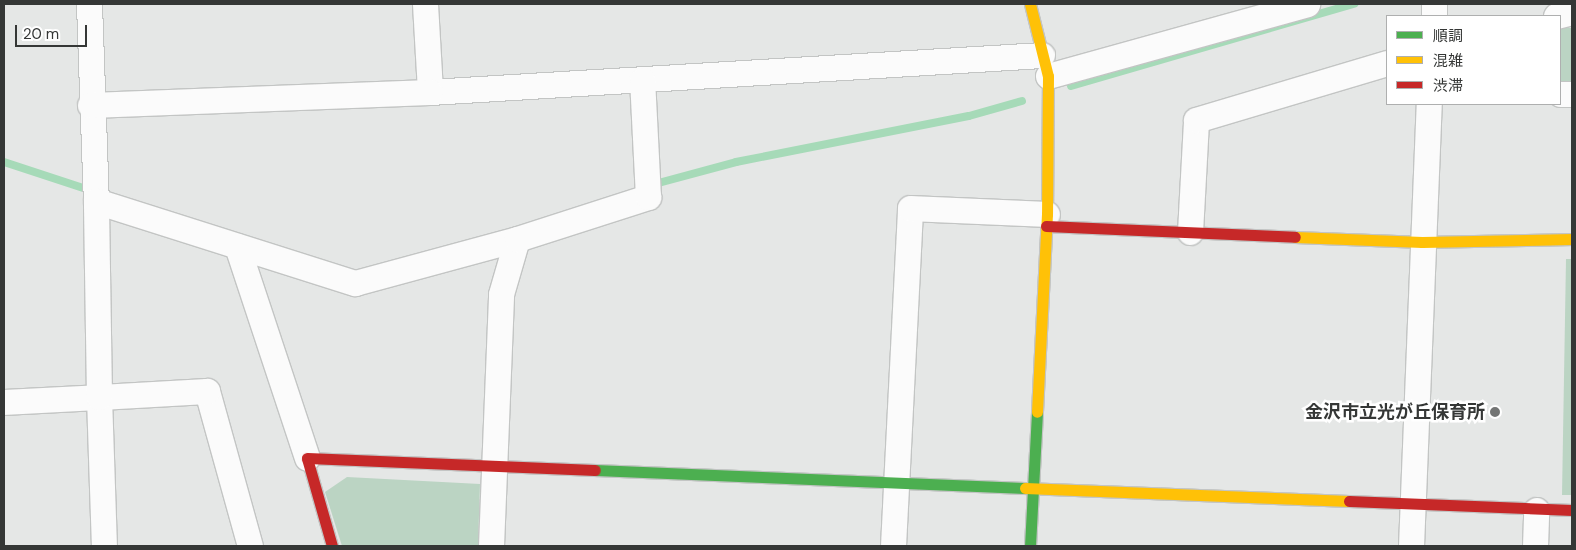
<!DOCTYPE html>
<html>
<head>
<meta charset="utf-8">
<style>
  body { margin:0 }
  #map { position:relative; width:1576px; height:550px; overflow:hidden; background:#e5e7e6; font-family:"DM Sans","Noto Sans JP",sans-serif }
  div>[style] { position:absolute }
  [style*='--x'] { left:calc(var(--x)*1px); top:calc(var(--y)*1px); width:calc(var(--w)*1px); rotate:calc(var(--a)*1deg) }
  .green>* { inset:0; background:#bbd4c3; transform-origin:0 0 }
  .stream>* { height:8px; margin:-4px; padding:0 4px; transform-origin:4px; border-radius:4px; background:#a6dab8 }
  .roads { filter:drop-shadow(1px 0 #c3c5c4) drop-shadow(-1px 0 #c3c5c4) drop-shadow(0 1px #c3c5c4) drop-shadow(0 -1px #c3c5c4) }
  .street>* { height:25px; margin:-12.5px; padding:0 12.5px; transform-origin:12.5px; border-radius:12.5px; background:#fbfbfb }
  .fast>* { height:11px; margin:-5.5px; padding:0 5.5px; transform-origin:5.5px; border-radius:5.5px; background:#4caf50 }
  .slow>* { height:11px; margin:-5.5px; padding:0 5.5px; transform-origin:5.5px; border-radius:5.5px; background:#ffc107 }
  .jam>* { height:11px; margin:-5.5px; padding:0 5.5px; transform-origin:5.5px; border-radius:5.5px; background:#c62828 }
  .dots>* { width:14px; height:14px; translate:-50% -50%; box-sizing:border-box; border:2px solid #fff; border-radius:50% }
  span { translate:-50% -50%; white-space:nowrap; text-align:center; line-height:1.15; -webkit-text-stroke:5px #fff; paint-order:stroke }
  .poi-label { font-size:18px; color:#353736; font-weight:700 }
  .right { translate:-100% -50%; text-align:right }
  .frame { position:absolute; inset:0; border:5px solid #353736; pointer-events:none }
  .legend { position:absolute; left:1386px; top:15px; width:175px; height:90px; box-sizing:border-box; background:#fff; border:1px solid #aeafaf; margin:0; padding:6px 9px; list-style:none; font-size:15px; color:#353736 }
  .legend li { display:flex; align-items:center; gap:10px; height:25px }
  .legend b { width:25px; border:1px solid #aeafaf }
  .scale { position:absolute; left:15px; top:25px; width:72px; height:22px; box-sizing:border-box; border:2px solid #353736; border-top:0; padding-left:6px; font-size:15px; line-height:18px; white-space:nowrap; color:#353736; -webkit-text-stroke:4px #fff; paint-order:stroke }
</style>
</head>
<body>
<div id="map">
  <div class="green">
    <div style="left:1572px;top:28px;width:54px;height:12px;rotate:90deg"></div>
    <div style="clip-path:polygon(1566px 259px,1572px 259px,1572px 495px,1562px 495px)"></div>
    <div style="clip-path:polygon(347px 477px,480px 484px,478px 546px,342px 546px,325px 492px)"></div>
  </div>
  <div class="stream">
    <div style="--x:1071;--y:86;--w:295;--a:-16.2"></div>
    <div style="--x:4;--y:162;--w:93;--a:18.2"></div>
    <div style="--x:651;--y:185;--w:88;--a:-15.1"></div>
    <div style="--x:736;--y:162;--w:237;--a:-11.2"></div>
    <div style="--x:969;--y:116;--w:55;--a:-15.8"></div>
  </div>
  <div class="roads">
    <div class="street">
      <div style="--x:89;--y:4;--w:197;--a:88"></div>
      <div style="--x:425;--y:4;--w:88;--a:86.7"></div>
      <div style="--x:430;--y:92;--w:613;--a:-3.46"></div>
      <div style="--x:1434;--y:16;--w:12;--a:-90"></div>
      <div style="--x:1556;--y:16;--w:16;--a:-14"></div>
      <div style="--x:1048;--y:76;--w:269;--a:-15.5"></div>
      <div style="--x:1560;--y:94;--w:12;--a:0"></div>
      <div style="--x:90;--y:105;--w:340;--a:-2.2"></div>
      <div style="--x:1190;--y:232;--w:112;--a:-86.9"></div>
      <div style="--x:1196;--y:120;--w:199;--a:-16.6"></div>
      <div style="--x:237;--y:246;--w:223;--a:71.7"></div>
      <div style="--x:4;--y:402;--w:95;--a:-3"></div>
      <div style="--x:99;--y:397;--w:149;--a:88.1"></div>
      <div style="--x:250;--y:546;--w:161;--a:-105.5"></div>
      <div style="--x:207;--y:391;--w:108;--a:176.8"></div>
      <div style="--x:99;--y:397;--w:196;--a:-90.9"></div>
      <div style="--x:96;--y:201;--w:272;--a:17.6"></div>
      <div style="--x:355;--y:283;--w:168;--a:-15.2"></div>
      <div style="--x:491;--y:546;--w:252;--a:-87.7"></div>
      <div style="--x:501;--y:294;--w:57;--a:-73.8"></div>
      <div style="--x:517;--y:239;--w:138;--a:-17.8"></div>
      <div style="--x:648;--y:197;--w:117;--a:-92.9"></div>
      <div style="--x:893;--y:546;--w:338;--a:-87.1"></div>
      <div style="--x:910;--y:208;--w:137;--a:2.5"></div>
      <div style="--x:1411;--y:546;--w:442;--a:-87.7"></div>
      <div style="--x:1535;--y:546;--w:36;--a:-88"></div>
    </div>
    <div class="fast">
      <div style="--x:595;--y:470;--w:430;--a:2.4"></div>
      <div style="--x:1030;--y:546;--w:134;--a:-87"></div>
    </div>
    <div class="slow">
      <div style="--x:1030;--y:4;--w:74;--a:76"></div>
      <div style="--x:1048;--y:76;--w:138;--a:90.4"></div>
      <div style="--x:1047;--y:214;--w:198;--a:92.9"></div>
      <div style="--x:1295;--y:237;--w:127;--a:2.3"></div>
      <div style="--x:1422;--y:242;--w:150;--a:-1.1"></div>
      <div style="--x:1025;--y:488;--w:324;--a:2.3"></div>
    </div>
    <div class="jam">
      <div style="--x:1046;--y:226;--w:249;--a:2.5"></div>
      <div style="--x:1349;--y:501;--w:223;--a:2.3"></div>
      <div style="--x:332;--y:546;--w:91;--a:-105.9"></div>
      <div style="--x:307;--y:458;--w:288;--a:2.4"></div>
    </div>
  </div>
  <div class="dots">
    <div style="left:1495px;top:412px;background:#737574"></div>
  </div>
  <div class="poi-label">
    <span class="right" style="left:1485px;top:412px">金沢市立光が丘保育所</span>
  </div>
  <div class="frame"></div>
  <ul class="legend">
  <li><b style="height:6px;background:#4caf50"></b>順調</li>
  <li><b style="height:6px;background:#ffc107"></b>混雑</li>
  <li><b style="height:6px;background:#c62828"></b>渋滞</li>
  </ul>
  <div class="scale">20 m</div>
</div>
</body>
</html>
